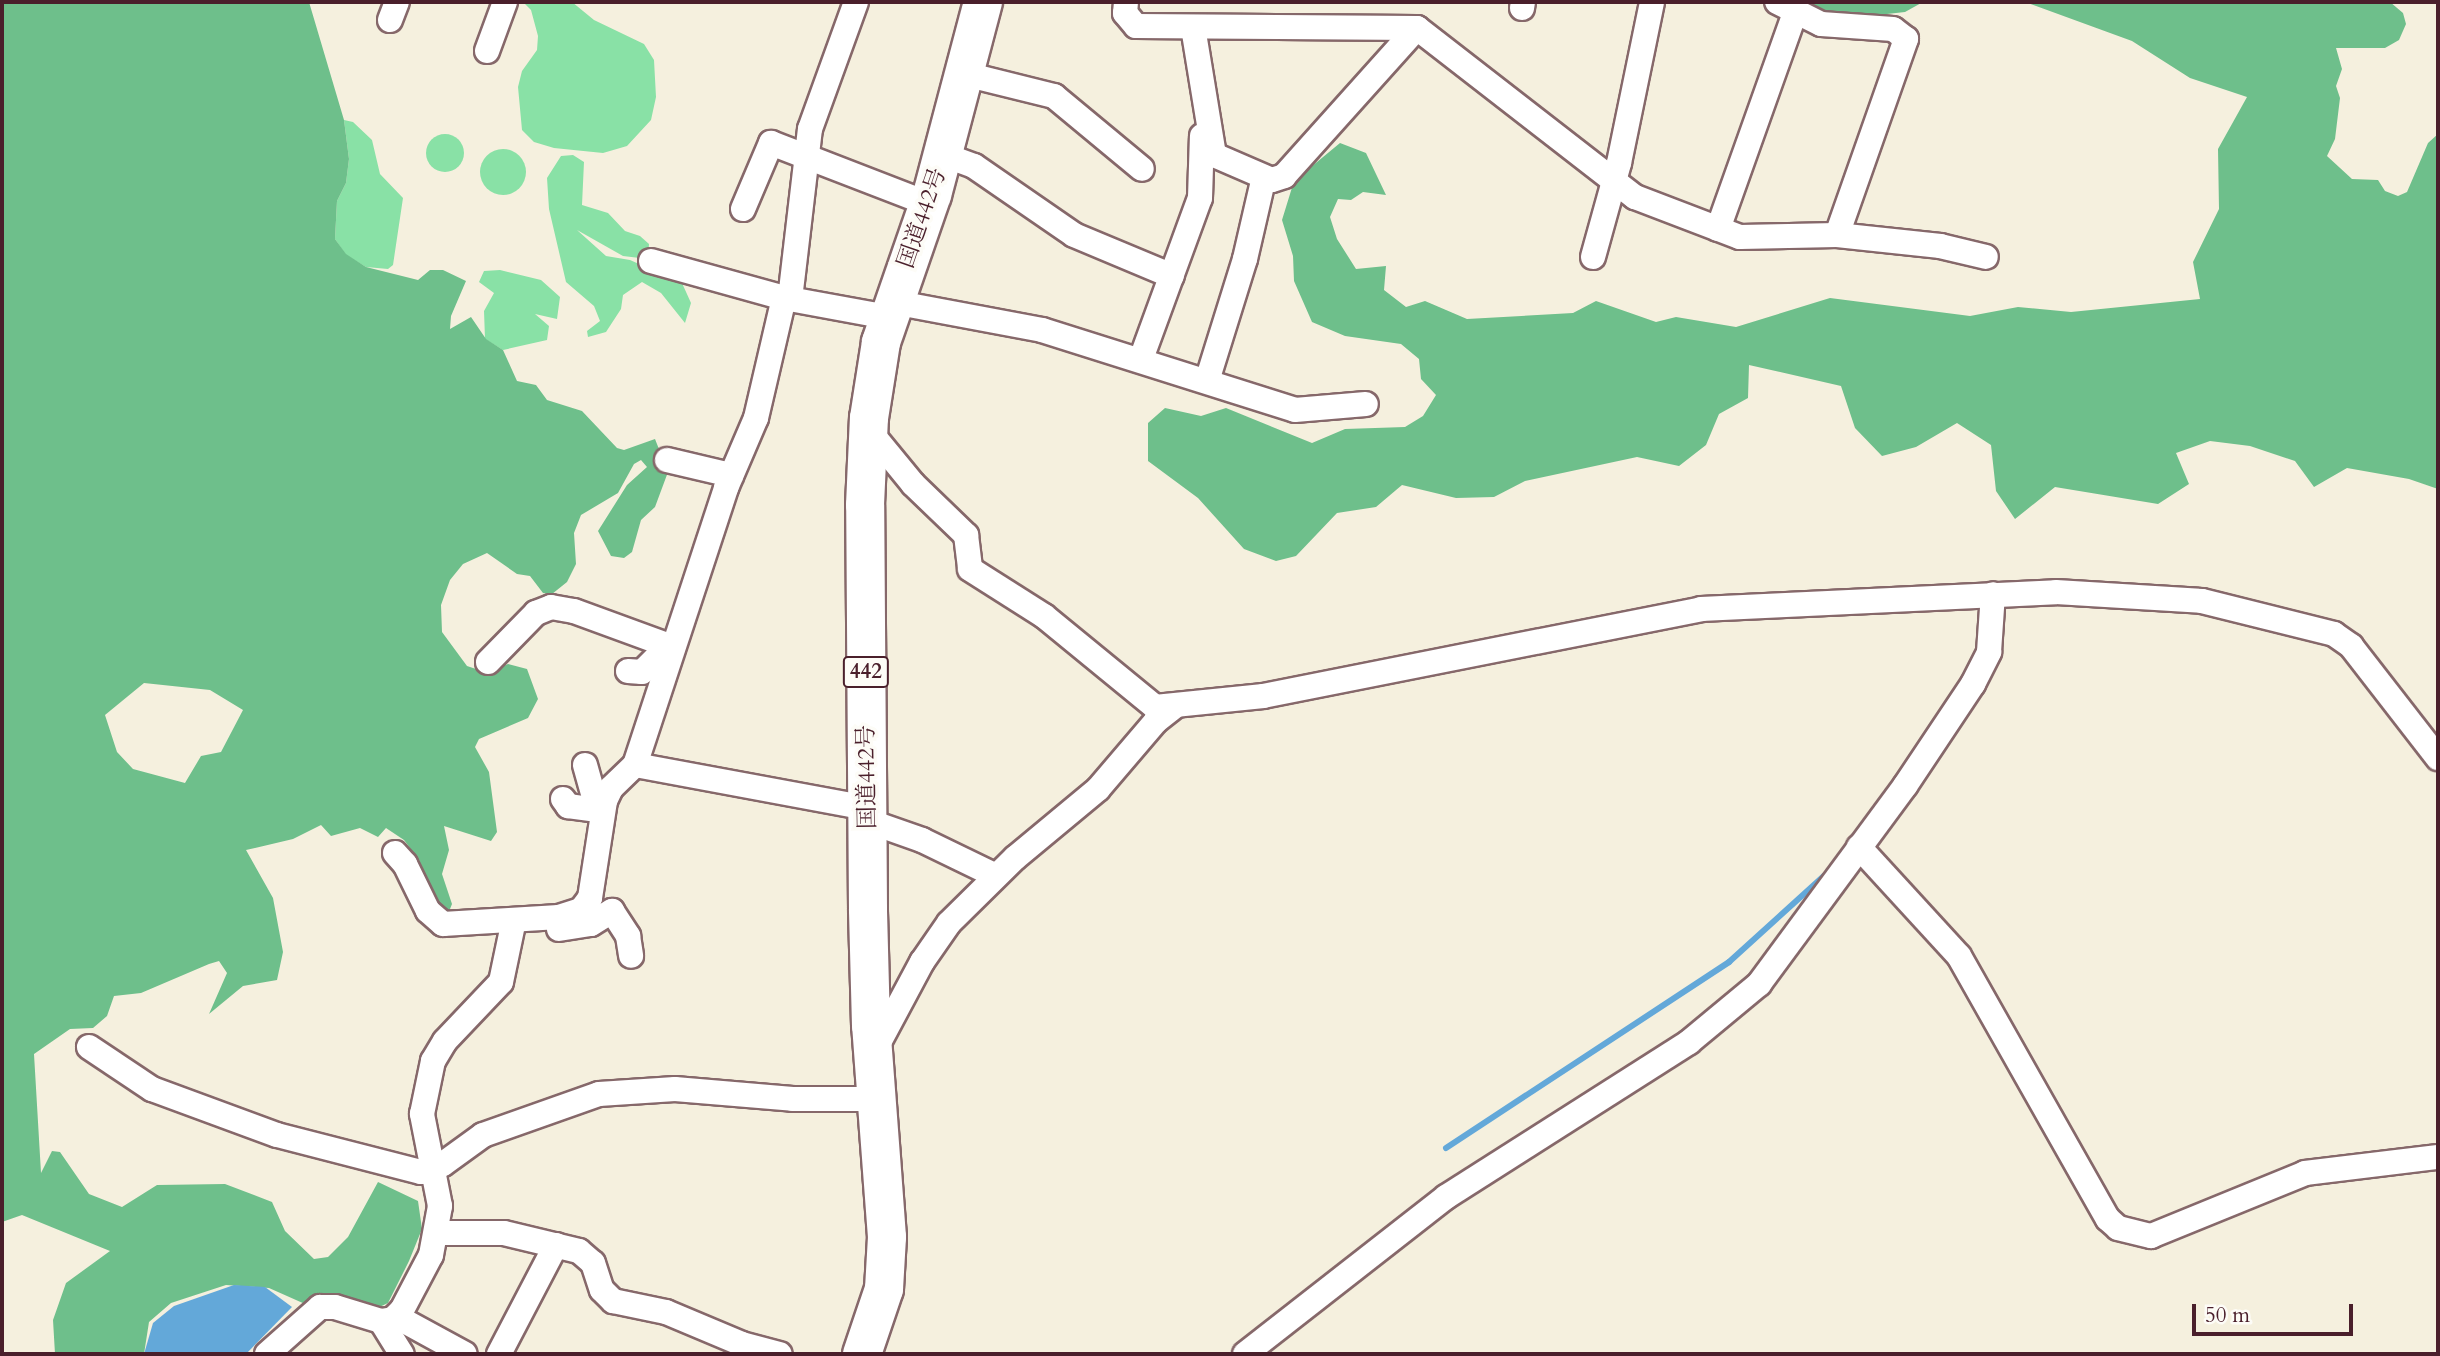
<!DOCTYPE html>
<html>
<head>
<meta charset="utf-8">
<style>
  body { margin:0 }
  #map { position:relative; width:2440px; height:1356px; overflow:hidden; background:#f5f0de; font-family:Cardo,"Noto Serif JP",serif }
  div>[style] { position:absolute }
  [style*='--x'] { left:calc(var(--x)*1px); top:calc(var(--y)*1px); width:calc(var(--w)*1px); rotate:calc(var(--a)*1deg) }
  .green>* { inset:0; background:#89e1a6 }
  .round { border-radius:50% }
  .forest>* { inset:0; background:#6ebf8b }
  .water>* { inset:0; background:#63a8d9 }
  .stream>* { height:6px; margin:-3px; padding:0 3px; transform-origin:3px; border-radius:3px; background:#63a8d9 }
  .roads { filter:drop-shadow(2px 0 #86686a) drop-shadow(-2px 0 #86686a) drop-shadow(0 2px #86686a) drop-shadow(0 -2px #86686a) }
  .minor>* { height:24px; margin:-12px; padding:0 12px; transform-origin:12px; border-radius:12px; background:#fff }
  .trunk>* { height:38px; margin:-19px; padding:0 19px; transform-origin:19px; border-radius:19px; background:#fff }
  span { translate:-50% -50%; white-space:nowrap; text-align:center; line-height:1.15; -webkit-text-stroke:7px #fdfcf7; paint-order:stroke }
  .shield-label span { padding:2px 5px; background:#fdfcf7; border:2px solid; border-radius:5px; -webkit-text-stroke-width:0 }
  .shield-label { font-size:21px; color:#4a1f2b; font-weight:700 }
  .street-label { font-size:23px; color:#4a1f2b }
  .frame { position:absolute; inset:0; border:4px solid #4a1f2b; pointer-events:none }
  .scale { position:absolute; left:2192px; top:1304px; width:161px; height:32px; box-sizing:border-box; border:4px solid #4a1f2b; border-top:0; padding-left:9px; font-size:21px; line-height:24px; white-space:nowrap; color:#4a1f2b; -webkit-text-stroke:5px #fdfcf7; paint-order:stroke }
</style>
</head>
<body>
<div id="map">
  <div class="green">
    <div style="clip-path:polygon(523px 2px,572px 2px,594px 20px,644px 44px,654px 60px,656px 97px,651px 120px,627px 146px,603px 153px,554px 148px,534px 142px,522px 130px,518px 87px,522px 71px,537px 50px,538px 36px,531px 10px)"></div>
    <div style="clip-path:polygon(344px 120px,353px 122px,372px 140px,380px 174px,403px 198px,393px 265px,388px 269px,366px 267px,346px 255px,335px 239px,337px 201px,346px 183px,349px 159px)"></div>
    <div class="round" style="left:426px;top:134px;width:38px;height:38px"></div>
    <div class="round" style="left:480px;top:149px;width:46px;height:46px"></div>
    <div style="clip-path:polygon(573px 155px,584px 162px,582px 205px,608px 213px,625px 231px,640px 236px,649px 244px,648px 259px,623px 256px,577px 230px,606px 256px,630px 260px,682px 283px,691px 303px,685px 323px,661px 293px,642px 282px,623px 295px,621px 309px,606px 332px,588px 337px,587px 331px,600px 321px,594px 306px,566px 282px,549px 209px,547px 178px,561px 156px)"></div>
    <div style="clip-path:polygon(500px 270px,541px 280px,560px 297px,557px 319px,535px 314px,549px 326px,547px 340px,503px 350px,485px 339px,484px 311px,494px 293px,479px 282px,484px 271px)"></div>
  </div>
  <div class="forest">
    <div style="clip-path:polygon(evenodd,2px 2px,309px 2px,344px 120px,349px 159px,346px 183px,337px 201px,335px 239px,346px 254px,366px 267px,418px 280px,430px 270px,443px 270px,466px 281px,451px 316px,450px 329px,471px 317px,486px 339px,503px 350px,517px 381px,536px 385px,547px 400px,582px 411px,617px 448px,624px 450px,655px 439px,668px 472px,655px 507px,641px 520px,632px 552px,624px 558px,611px 556px,598px 531px,627px 485px,647px 467px,641px 460px,634px 464px,618px 493px,581px 515px,574px 533px,576px 564px,567px 582px,552px 594px,543px 593px,530px 576px,517px 574px,487px 553px,463px 564px,450px 580px,441px 605px,442px 632px,467px 666px,488px 673px,508px 664px,527px 669px,538px 699px,528px 718px,479px 739px,475px 747px,489px 772px,497px 832px,491px 841px,444px 826px,449px 850px,442px 874px,452px 904px,448px 914px,429px 892px,419px 860px,404px 840px,386px 828px,378px 837px,360px 828px,331px 836px,321px 825px,293px 839px,246px 850px,273px 898px,283px 952px,277px 980px,243px 986px,209px 1014px,227px 973px,219px 961px,209px 964px,141px 993px,114px 996px,107px 1016px,93px 1028px,70px 1029px,34px 1054px,41px 1173px,52px 1151px,60px 1152px,89px 1194px,122px 1207px,157px 1185px,225px 1184px,272px 1202px,285px 1231px,314px 1259px,328px 1257px,348px 1237px,378px 1182px,418px 1201px,422px 1229px,409px 1261px,388px 1303px,371px 1311px,305px 1304px,269px 1288px,226px 1285px,171px 1303px,149px 1322px,144px 1354px,55px 1354px,53px 1320px,66px 1283px,110px 1251px,22px 1215px,2px 1222px,2px 2px,144px 683px,210px 690px,243px 710px,221px 752px,201px 756px,185px 783px,133px 769px,117px 752px,105px 715px,144px 683px)"></div>
    <div style="clip-path:polygon(1803px 2px,1923px 2px,1905px 12px,1869px 16px,1820px 10px)"></div>
    <div style="clip-path:polygon(2025px 2px,2390px 2px,2403px 13px,2406px 24px,2399px 40px,2385px 48px,2336px 48px,2342px 69px,2336px 86px,2340px 98px,2335px 139px,2327px 156px,2352px 179px,2378px 180px,2385px 191px,2398px 196px,2407px 192px,2428px 143px,2438px 134px,2438px 489px,2409px 479px,2347px 468px,2314px 487px,2295px 461px,2250px 446px,2210px 441px,2176px 453px,2189px 484px,2158px 504px,2055px 487px,2015px 519px,1996px 491px,1991px 445px,1957px 423px,1916px 447px,1882px 456px,1855px 428px,1841px 386px,1749px 365px,1748px 398px,1719px 414px,1706px 445px,1679px 466px,1637px 457px,1525px 481px,1494px 497px,1456px 498px,1402px 485px,1376px 507px,1337px 513px,1296px 556px,1276px 561px,1244px 549px,1198px 498px,1148px 461px,1148px 423px,1165px 408px,1201px 416px,1226px 408px,1312px 443px,1345px 429px,1405px 427px,1423px 416px,1436px 395px,1421px 379px,1419px 359px,1401px 344px,1345px 336px,1312px 322px,1294px 281px,1293px 256px,1282px 220px,1294px 181px,1340px 143px,1366px 153px,1386px 195px,1363px 192px,1351px 200px,1338px 199px,1330px 217px,1337px 239px,1356px 269px,1386px 266px,1384px 290px,1406px 307px,1425px 301px,1467px 319px,1573px 313px,1596px 301px,1656px 322px,1676px 317px,1736px 327px,1830px 298px,1970px 316px,2018px 307px,2071px 312px,2200px 299px,2193px 262px,2219px 209px,2218px 149px,2247px 97px,2190px 78px,2132px 41px)"></div>
  </div>
  <div class="water">
    <div style="clip-path:polygon(234px 1285px,265px 1287px,292px 1307px,246px 1354px,144px 1354px,153px 1323px,174px 1306px)"></div>
  </div>
  <div class="stream">
    <div style="--x:1446;--y:1148;--w:339;--a:-33.3"></div>
    <div style="--x:1729;--y:962;--w:128;--a:-42.2"></div>
  </div>
  <div class="roads">
    <div class="minor">
      <div style="--x:1126;--y:2;--w:11;--a:95"></div>
      <div style="--x:1125;--y:13;--w:17;--a:50"></div>
      <div style="--x:1136;--y:26;--w:281;--a:0.4"></div>
      <div style="--x:1417;--y:28;--w:276;--a:37.8"></div>
      <div style="--x:1635;--y:197;--w:112;--a:20.9"></div>
      <div style="--x:1740;--y:237;--w:97;--a:-1.2"></div>
      <div style="--x:1837;--y:235;--w:208;--a:-70.6"></div>
      <div style="--x:1906;--y:39;--w:16;--a:-142"></div>
      <div style="--x:1893;--y:29;--w:72;--a:-176"></div>
      <div style="--x:1821;--y:24;--w:49;--a:-153.4"></div>
      <div style="--x:1522;--y:8;--w:6;--a:-81"></div>
      <div style="--x:390;--y:20;--w:19;--a:-69"></div>
      <div style="--x:1193;--y:27;--w:130;--a:80.7"></div>
      <div style="--x:1214;--y:155;--w:63;--a:23.3"></div>
      <div style="--x:1272;--y:180;--w:13;--a:-18"></div>
      <div style="--x:1284;--y:176;--w:199;--a:-48.1"></div>
      <div style="--x:487;--y:51;--w:52;--a:-69.8"></div>
      <div style="--x:965;--y:74;--w:92;--a:13.9"></div>
      <div style="--x:1054;--y:96;--w:114;--a:39.7"></div>
      <div style="--x:944;--y:155;--w:32;--a:20"></div>
      <div style="--x:974;--y:166;--w:121;--a:34.6"></div>
      <div style="--x:1074;--y:235;--w:106;--a:22.7"></div>
      <div style="--x:743;--y:209;--w:72;--a:-67"></div>
      <div style="--x:771;--y:143;--w:169;--a:21.1"></div>
      <div style="--x:1718;--y:229;--w:229;--a:-70.4"></div>
      <div style="--x:1837;--y:235;--w:104;--a:6.1"></div>
      <div style="--x:1940;--y:246;--w:47;--a:13.4"></div>
      <div style="--x:1593;--y:257;--w:98;--a:-74.5"></div>
      <div style="--x:1619;--y:163;--w:164;--a:-78.4"></div>
      <div style="--x:651;--y:261;--w:138;--a:15.5"></div>
      <div style="--x:784;--y:298;--w:106;--a:10.4"></div>
      <div style="--x:790;--y:299;--w:171;--a:-83.3"></div>
      <div style="--x:810;--y:129;--w:135;--a:-70.1"></div>
      <div style="--x:893;--y:302;--w:152;--a:10.6"></div>
      <div style="--x:1042;--y:330;--w:265;--a:17.5"></div>
      <div style="--x:1295;--y:410;--w:71;--a:-4.8"></div>
      <div style="--x:1141;--y:359;--w:171;--a:-69.9"></div>
      <div style="--x:1200;--y:198;--w:62;--a:-88.2"></div>
      <div style="--x:1207;--y:381;--w:128;--a:-72.7"></div>
      <div style="--x:1245;--y:259;--w:84;--a:-77"></div>
      <div style="--x:868;--y:429;--w:71;--a:50.7"></div>
      <div style="--x:913;--y:484;--w:74;--a:43.9"></div>
      <div style="--x:966;--y:535;--w:34;--a:83"></div>
      <div style="--x:970;--y:569;--w:88;--a:32.4"></div>
      <div style="--x:1044;--y:616;--w:144;--a:39.3"></div>
      <div style="--x:1155;--y:707;--w:109;--a:-5.8"></div>
      <div style="--x:1263;--y:696;--w:447;--a:-11.2"></div>
      <div style="--x:1701;--y:609;--w:355;--a:-2.7"></div>
      <div style="--x:2056;--y:592;--w:146;--a:3.5"></div>
      <div style="--x:2202;--y:601;--w:136;--a:14"></div>
      <div style="--x:2334;--y:634;--w:21;--a:35"></div>
      <div style="--x:2351;--y:646;--w:142;--a:52.2"></div>
      <div style="--x:667;--y:460;--w:66;--a:13.2"></div>
      <div style="--x:488;--y:662;--w:69;--a:-45.6"></div>
      <div style="--x:536;--y:613;--w:16;--a:-22"></div>
      <div style="--x:551;--y:607;--w:23;--a:10"></div>
      <div style="--x:574;--y:611;--w:99;--a:20.1"></div>
      <div style="--x:628;--y:671;--w:14;--a:4"></div>
      <div style="--x:642;--y:672;--w:41;--a:-45"></div>
      <div style="--x:585;--y:765;--w:45;--a:74.4"></div>
      <div style="--x:635;--y:765;--w:292;--a:-71.8"></div>
      <div style="--x:726;--y:488;--w:76;--a:-66.8"></div>
      <div style="--x:756;--y:418;--w:123;--a:-76.9"></div>
      <div style="--x:563;--y:799;--w:9;--a:54"></div>
      <div style="--x:568;--y:806;--w:34;--a:8"></div>
      <div style="--x:868;--y:821;--w:57;--a:19.4"></div>
      <div style="--x:922;--y:840;--w:82;--a:25.9"></div>
      <div style="--x:1859;--y:847;--w:148;--a:47.5"></div>
      <div style="--x:1959;--y:956;--w:302;--a:60.5"></div>
      <div style="--x:2108;--y:1219;--w:13;--a:42"></div>
      <div style="--x:2118;--y:1228;--w:34;--a:14"></div>
      <div style="--x:2151;--y:1236;--w:166;--a:-22.2"></div>
      <div style="--x:2305;--y:1173;--w:134;--a:-6.9"></div>
      <div style="--x:395;--y:853;--w:15;--a:48"></div>
      <div style="--x:405;--y:864;--w:52;--a:63.9"></div>
      <div style="--x:428;--y:911;--w:20;--a:41"></div>
      <div style="--x:443;--y:924;--w:116;--a:-3.5"></div>
      <div style="--x:559;--y:917;--w:23;--a:-18"></div>
      <div style="--x:581;--y:910;--w:15;--a:-53"></div>
      <div style="--x:590;--y:898;--w:98;--a:-81.2"></div>
      <div style="--x:605;--y:801;--w:14;--a:-65"></div>
      <div style="--x:611;--y:788;--w:33;--a:-44"></div>
      <div style="--x:635;--y:765;--w:237;--a:10.5"></div>
      <div style="--x:559;--y:929;--w:32;--a:-9"></div>
      <div style="--x:591;--y:924;--w:25;--a:-32"></div>
      <div style="--x:612;--y:911;--w:30;--a:57"></div>
      <div style="--x:628;--y:936;--w:20;--a:81"></div>
      <div style="--x:89;--y:1047;--w:76;--a:33.7"></div>
      <div style="--x:152;--y:1089;--w:133;--a:20.2"></div>
      <div style="--x:277;--y:1135;--w:149;--a:14.4"></div>
      <div style="--x:421;--y:1172;--w:23;--a:-20"></div>
      <div style="--x:443;--y:1164;--w:49;--a:-35.9"></div>
      <div style="--x:483;--y:1135;--w:123;--a:-19.5"></div>
      <div style="--x:599;--y:1094;--w:76;--a:-3.8"></div>
      <div style="--x:675;--y:1089;--w:118;--a:4.8"></div>
      <div style="--x:793;--y:1099;--w:84;--a:0"></div>
      <div style="--x:876;--y:1048;--w:98;--a:-61.9"></div>
      <div style="--x:922;--y:962;--w:47;--a:-55.3"></div>
      <div style="--x:949;--y:923;--w:93;--a:-44.6"></div>
      <div style="--x:1015;--y:858;--w:108;--a:-39.7"></div>
      <div style="--x:1098;--y:789;--w:89;--a:-49.5"></div>
      <div style="--x:1156;--y:721;--w:23;--a:-38"></div>
      <div style="--x:436;--y:1233;--w:68;--a:0"></div>
      <div style="--x:504;--y:1233;--w:77;--a:13.5"></div>
      <div style="--x:579;--y:1251;--w:18;--a:41"></div>
      <div style="--x:593;--y:1263;--w:28;--a:72"></div>
      <div style="--x:602;--y:1290;--w:16;--a:45"></div>
      <div style="--x:613;--y:1301;--w:54;--a:11.7"></div>
      <div style="--x:666;--y:1312;--w:82;--a:22.8"></div>
      <div style="--x:742;--y:1344;--w:39;--a:15"></div>
      <div style="--x:397;--y:1317;--w:77;--a:28.6"></div>
      <div style="--x:381;--y:1321;--w:39;--a:58"></div>
      <div style="--x:267;--y:1354;--w:71;--a:-41.6"></div>
      <div style="--x:320;--y:1307;--w:15;--a:0"></div>
      <div style="--x:335;--y:1307;--w:48;--a:16.9"></div>
      <div style="--x:381;--y:1321;--w:12;--a:-9"></div>
      <div style="--x:393;--y:1319;--w:13;--a:-45"></div>
      <div style="--x:402;--y:1310;--w:62;--a:-62.2"></div>
      <div style="--x:431;--y:1255;--w:50;--a:-79.6"></div>
      <div style="--x:440;--y:1206;--w:94;--a:-101.1"></div>
      <div style="--x:422;--y:1114;--w:54;--a:-78.3"></div>
      <div style="--x:433;--y:1061;--w:23;--a:-59"></div>
      <div style="--x:445;--y:1041;--w:81;--a:-46.5"></div>
      <div style="--x:501;--y:982;--w:63;--a:-78.2"></div>
      <div style="--x:499;--y:1354;--w:123;--a:-62.4"></div>
      <div style="--x:1245;--y:1354;--w:255;--a:-38"></div>
      <div style="--x:1446;--y:1197;--w:288;--a:-32.5"></div>
      <div style="--x:1689;--y:1042;--w:91;--a:-39.6"></div>
      <div style="--x:1759;--y:984;--w:246;--a:-53.6"></div>
      <div style="--x:1905;--y:786;--w:123;--a:-56.3"></div>
      <div style="--x:1973;--y:684;--w:36;--a:-63"></div>
      <div style="--x:1989;--y:652;--w:58;--a:-86.1"></div>
    </div>
    <div class="trunk">
      <div style="--x:862;--y:1354;--w:69;--a:-71.3"></div>
      <div style="--x:884;--y:1289;--w:52;--a:-86.7"></div>
      <div style="--x:887;--y:1237;--w:212;--a:-94.3"></div>
      <div style="--x:871;--y:1026;--w:117;--a:-91.5"></div>
      <div style="--x:868;--y:909;--w:404;--a:-90.4"></div>
      <div style="--x:865;--y:505;--w:87;--a:-87.4"></div>
      <div style="--x:869;--y:418;--w:77;--a:-81"></div>
      <div style="--x:881;--y:342;--w:156;--a:-70.9"></div>
      <div style="--x:932;--y:195;--w:200;--a:-75.2"></div>
    </div>
  </div>
  <div class="shield-label">
    <span style="left:866px;top:672px">442</span>
  </div>
  <div class="street-label">
    <span style="left:922px;top:218px;rotate:-71deg">国道442号</span>
    <span style="left:867px;top:777px;rotate:-91deg">国道442号</span>
  </div>
  <div class="frame"></div>
  <div class="scale">50 m</div>
</div>
</body>
</html>
